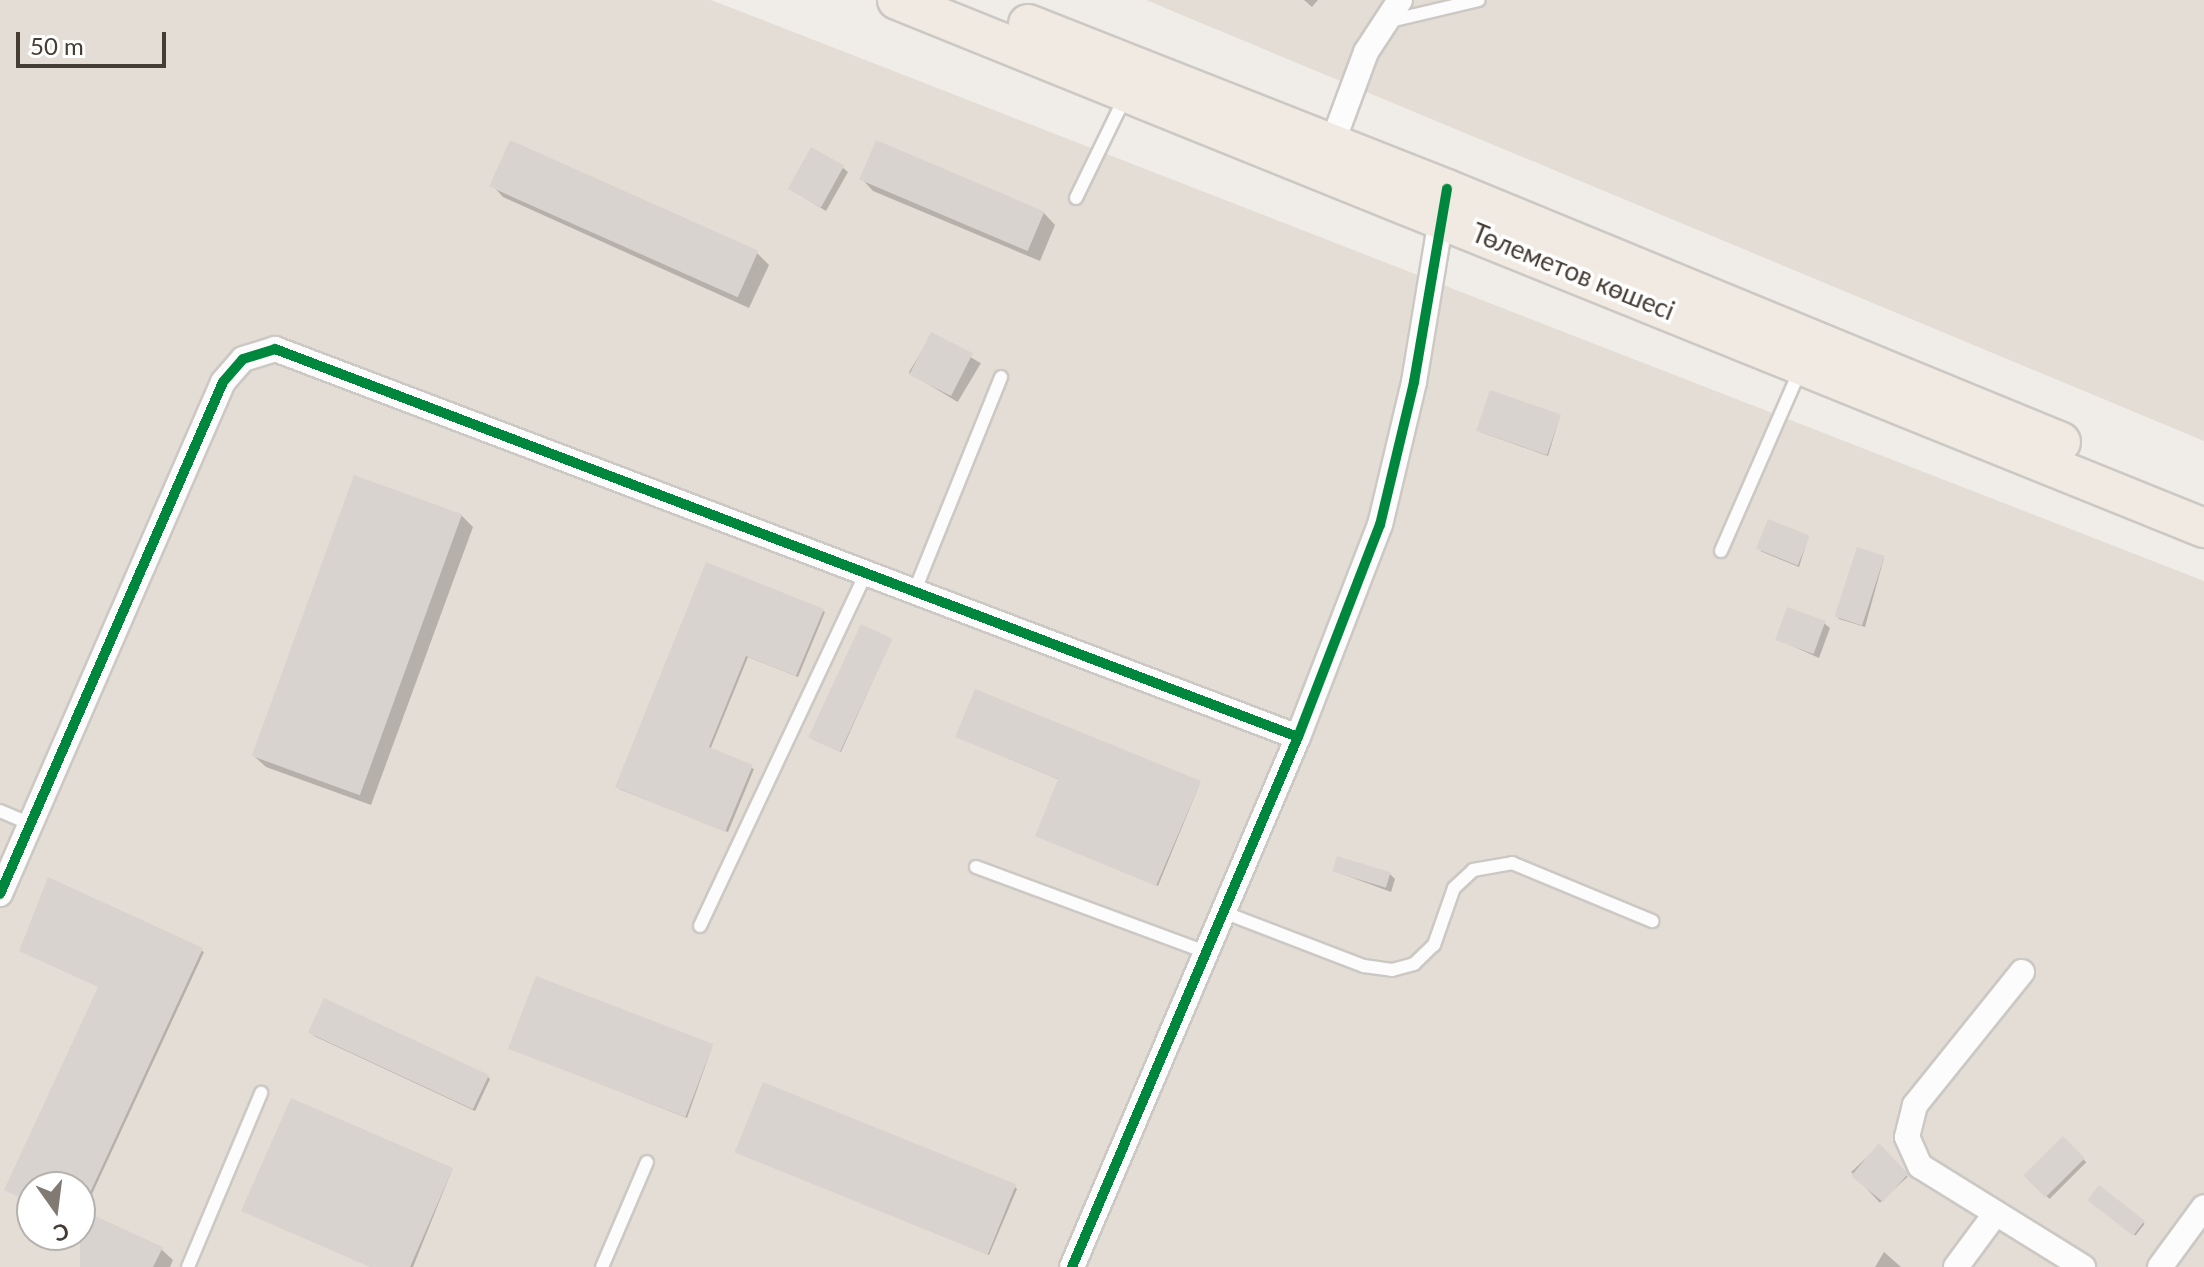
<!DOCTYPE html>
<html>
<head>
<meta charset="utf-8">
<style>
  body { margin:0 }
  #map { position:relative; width:2204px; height:1267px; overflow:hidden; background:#f0ece8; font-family:Lato,sans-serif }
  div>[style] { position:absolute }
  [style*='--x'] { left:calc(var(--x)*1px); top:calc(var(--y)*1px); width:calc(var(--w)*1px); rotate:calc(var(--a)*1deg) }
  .residential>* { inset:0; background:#e4ddd5 }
  .shadow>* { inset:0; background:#0003; transform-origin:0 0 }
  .building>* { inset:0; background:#d8d3cf; transform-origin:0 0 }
  .roads { filter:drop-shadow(2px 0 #ccc8c4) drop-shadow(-2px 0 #ccc8c4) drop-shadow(0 2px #ccc8c4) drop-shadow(0 -2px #ccc8c4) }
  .service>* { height:12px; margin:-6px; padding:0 6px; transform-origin:6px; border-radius:6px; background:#fdfcfc }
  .minor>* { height:24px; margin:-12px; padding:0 12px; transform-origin:12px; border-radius:12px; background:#fdfcfc }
  .primary>* { height:38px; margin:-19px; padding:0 19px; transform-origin:19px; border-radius:19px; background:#f1eae2 }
  .cycleway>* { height:10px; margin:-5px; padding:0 5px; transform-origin:5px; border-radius:5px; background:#00873e }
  span { translate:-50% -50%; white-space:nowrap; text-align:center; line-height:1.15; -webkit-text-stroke:7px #fff; paint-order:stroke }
  .street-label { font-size:26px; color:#453c34 }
  .north { position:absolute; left:16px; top:1171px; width:80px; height:80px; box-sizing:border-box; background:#fff; border:2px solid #b5b1ae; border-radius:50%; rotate:166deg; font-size:22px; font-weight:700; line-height:32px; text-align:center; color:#453c34 }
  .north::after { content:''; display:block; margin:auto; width:28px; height:36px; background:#817a73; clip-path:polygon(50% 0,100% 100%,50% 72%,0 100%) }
  .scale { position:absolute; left:16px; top:32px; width:150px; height:36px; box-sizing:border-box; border:4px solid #453c34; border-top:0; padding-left:10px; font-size:24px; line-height:28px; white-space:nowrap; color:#453c34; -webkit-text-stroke:6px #fff; paint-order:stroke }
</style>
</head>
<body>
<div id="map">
  <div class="residential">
    <div style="clip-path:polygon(evenodd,0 0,711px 0,2204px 581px,2204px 1267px,0 1267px,0 0,32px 1187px,80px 1187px,80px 1235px,32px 1235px,32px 1187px)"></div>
    <div style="clip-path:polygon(1146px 0,2204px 0,2204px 441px)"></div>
  </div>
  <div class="shadow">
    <div style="clip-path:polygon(1304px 0,1318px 0,1312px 7px)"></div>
    <div style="clip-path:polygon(842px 167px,848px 172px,826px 211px,790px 189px)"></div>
    <div style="clip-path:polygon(862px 179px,1044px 213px,1055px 225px,1040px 261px,873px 191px)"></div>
    <div style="clip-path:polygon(492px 185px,757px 253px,769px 265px,749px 308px,503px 197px)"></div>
    <div style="left:932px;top:334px;width:57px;height:45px;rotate:31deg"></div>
    <div style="clip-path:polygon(1560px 416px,1548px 456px,1480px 432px)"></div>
    <div style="clip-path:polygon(461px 515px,473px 527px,371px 805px,266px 767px,254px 756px)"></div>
    <div style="clip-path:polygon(1808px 538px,1799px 567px,1760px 551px)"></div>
    <div style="clip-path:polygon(1884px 558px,1865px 627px,1839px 619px,1837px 616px)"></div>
    <div style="clip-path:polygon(707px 564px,825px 612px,798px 677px,748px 657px,710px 750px,754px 769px,728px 832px,619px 789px)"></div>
    <div style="clip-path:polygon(1824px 623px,1830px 628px,1819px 658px,1777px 639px)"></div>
    <div style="clip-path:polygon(891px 640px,841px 752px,812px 739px)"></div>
    <div style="clip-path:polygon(957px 737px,1200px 783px,1158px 886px,1039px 837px,1060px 780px)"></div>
    <div style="clip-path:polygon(1334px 871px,1390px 874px,1395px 879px,1391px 892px)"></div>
    <div style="clip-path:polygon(49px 879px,204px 952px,80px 1220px,80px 1187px,32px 1187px,32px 1202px,8px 1191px,100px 987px)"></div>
    <div style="clip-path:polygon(312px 1035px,488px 1077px,490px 1079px,475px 1111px)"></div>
    <div style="clip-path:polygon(712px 1047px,687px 1118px,510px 1048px)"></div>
    <div style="left:2063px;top:1139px;width:33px;height:52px;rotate:45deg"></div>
    <div style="left:1879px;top:1146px;width:42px;height:38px;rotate:47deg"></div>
    <div style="clip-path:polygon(739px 1153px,1015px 1187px,1017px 1189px,989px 1255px)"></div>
    <div style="clip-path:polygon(452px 1170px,413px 1267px,371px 1267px)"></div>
    <div style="left:2099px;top:1188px;width:58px;height:15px;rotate:38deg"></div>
    <div style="clip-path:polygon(161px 1249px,173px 1260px,170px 1267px,82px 1267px)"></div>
    <div style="clip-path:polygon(1884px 1252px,1901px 1267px,1875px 1267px)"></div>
  </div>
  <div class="building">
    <div style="left:510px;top:140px;width:272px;height:51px;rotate:24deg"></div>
    <div style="left:876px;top:140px;width:183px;height:43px;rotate:23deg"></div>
    <div style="left:811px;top:147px;width:38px;height:48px;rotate:29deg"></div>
    <div style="left:931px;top:332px;width:47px;height:48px;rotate:27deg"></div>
    <div style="left:1490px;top:390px;width:75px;height:43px;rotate:19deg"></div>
    <div style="left:354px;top:475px;width:115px;height:299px;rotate:20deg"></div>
    <div style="left:1768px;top:519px;width:45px;height:32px;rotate:22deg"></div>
    <div style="left:1857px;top:547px;width:29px;height:73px;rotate:18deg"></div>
    <div style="clip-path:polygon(706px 562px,824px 609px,796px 676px,746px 656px,709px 747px,753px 765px,725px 832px,615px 787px)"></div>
    <div style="left:1787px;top:607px;width:41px;height:35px;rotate:20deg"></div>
    <div style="left:861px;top:624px;width:35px;height:125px;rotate:25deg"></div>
    <div style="clip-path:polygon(975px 689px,1201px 781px,1156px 886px,1035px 836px,1058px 779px,955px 737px)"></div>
    <div style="left:1337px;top:856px;width:56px;height:16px;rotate:17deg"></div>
    <div style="clip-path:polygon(48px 877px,203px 948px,82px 1210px,163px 1247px,153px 1267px,80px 1267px,80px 1187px,32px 1187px,32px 1203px,4px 1190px,98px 987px,19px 951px)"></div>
    <div style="left:536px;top:976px;width:190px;height:78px;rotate:21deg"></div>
    <div style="left:324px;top:998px;width:182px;height:38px;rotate:25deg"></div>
    <div style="left:763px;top:1082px;width:273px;height:76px;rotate:22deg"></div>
    <div style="clip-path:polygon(291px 1098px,453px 1168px,410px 1267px,370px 1267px,241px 1211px)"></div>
    <div style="left:2063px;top:1136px;width:31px;height:56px;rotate:45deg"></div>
    <div style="clip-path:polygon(1879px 1143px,1908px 1174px,1883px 1202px,1851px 1176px)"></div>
    <div style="left:2099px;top:1185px;width:58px;height:19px;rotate:38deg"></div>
  </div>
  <div class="roads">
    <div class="service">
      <div style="--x:1390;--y:21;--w:91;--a:-13.3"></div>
      <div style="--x:1076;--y:198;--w:114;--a:-64.1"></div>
      <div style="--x:1721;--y:551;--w:200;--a:-66.4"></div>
      <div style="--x:913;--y:595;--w:235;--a:-68"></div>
      <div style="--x:0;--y:811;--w:33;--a:23"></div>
      <div style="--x:976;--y:867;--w:245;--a:20.3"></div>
      <div style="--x:1223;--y:912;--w:151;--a:21"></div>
      <div style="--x:1364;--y:966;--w:28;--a:8"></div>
      <div style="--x:1392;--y:970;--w:23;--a:-15"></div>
      <div style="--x:1414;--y:964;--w:28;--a:-44"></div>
      <div style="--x:1434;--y:945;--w:60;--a:-70.7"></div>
      <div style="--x:1454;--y:888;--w:26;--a:-43"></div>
      <div style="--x:1473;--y:870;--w:40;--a:-10"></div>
      <div style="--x:1512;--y:863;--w:152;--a:22.5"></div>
      <div style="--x:700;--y:926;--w:386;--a:-64.8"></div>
      <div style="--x:188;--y:1267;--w:189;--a:-67.2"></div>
      <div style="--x:602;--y:1267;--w:114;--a:-66.8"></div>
    </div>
    <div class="minor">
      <div style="--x:1332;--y:144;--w:98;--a:-69.7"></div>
      <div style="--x:1366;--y:52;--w:62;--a:-56.8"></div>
      <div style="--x:0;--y:894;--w:558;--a:-66.46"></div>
      <div style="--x:223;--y:382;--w:30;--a:-49"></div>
      <div style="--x:243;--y:359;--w:34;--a:-17"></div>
      <div style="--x:275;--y:349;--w:1094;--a:20.77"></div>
      <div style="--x:2022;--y:972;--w:171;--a:128.8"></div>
      <div style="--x:1915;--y:1105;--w:33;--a:104"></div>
      <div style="--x:1907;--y:1137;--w:32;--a:66"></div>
      <div style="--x:1920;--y:1166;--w:192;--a:31.8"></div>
      <div style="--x:1072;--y:1267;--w:576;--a:-66.91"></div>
      <div style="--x:1298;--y:737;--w:227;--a:-68.9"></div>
      <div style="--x:1380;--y:525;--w:147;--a:-76.6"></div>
      <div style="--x:1414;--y:382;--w:177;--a:-80.6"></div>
      <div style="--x:1956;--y:1267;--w:67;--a:-53.5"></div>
      <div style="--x:2160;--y:1267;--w:74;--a:-53.7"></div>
    </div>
    <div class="primary">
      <div style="--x:897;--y:0;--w:1410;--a:22"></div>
      <div style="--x:1028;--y:24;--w:450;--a:21.5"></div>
      <div style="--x:1447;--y:189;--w:664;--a:22.39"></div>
    </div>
  </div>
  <div class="cycleway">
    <div style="--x:0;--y:894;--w:558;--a:-66.46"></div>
    <div style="--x:223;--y:382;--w:30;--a:-49"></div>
    <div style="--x:243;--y:359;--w:34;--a:-17"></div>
    <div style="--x:275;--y:349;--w:1094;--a:20.77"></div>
    <div style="--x:1072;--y:1267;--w:576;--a:-66.91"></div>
    <div style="--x:1298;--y:737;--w:227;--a:-68.9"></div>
    <div style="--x:1380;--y:525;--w:147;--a:-76.6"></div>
    <div style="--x:1414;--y:382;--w:196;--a:-80.3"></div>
  </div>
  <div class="street-label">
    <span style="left:1573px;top:272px;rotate:22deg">Төлеметов көшесі</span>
  </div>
  <div class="north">С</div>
  <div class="scale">50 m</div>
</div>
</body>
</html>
